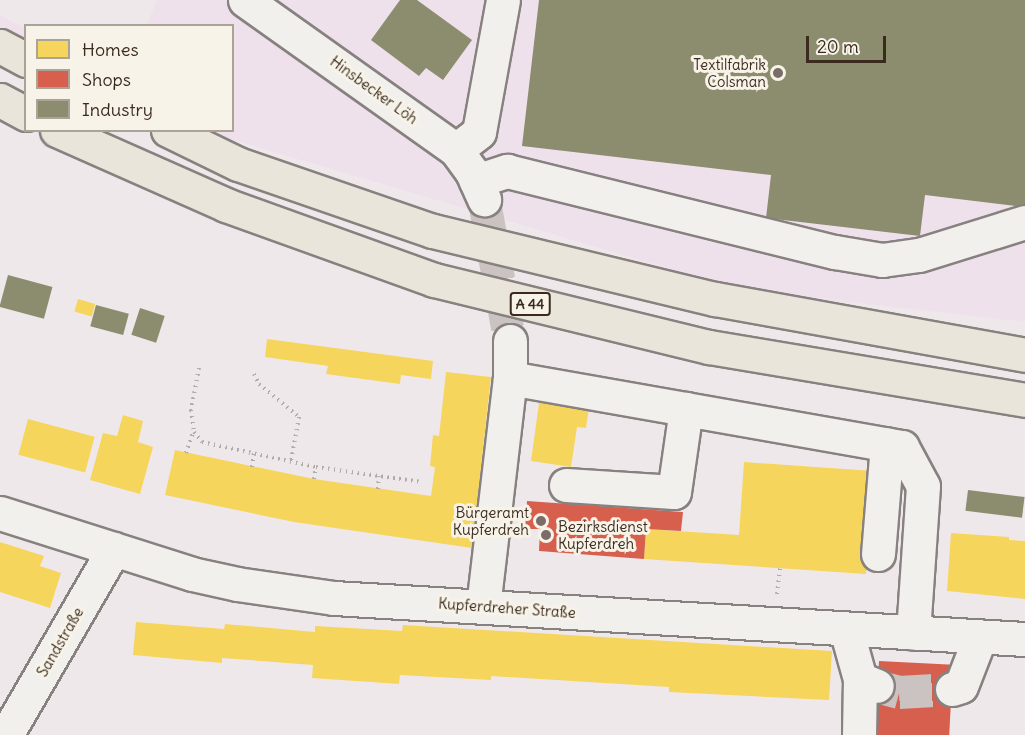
<!DOCTYPE html>
<html>
<head>
<meta charset="utf-8">
<style>
  body { margin:0 }
  #map { position:relative; width:1025px; height:735px; overflow:hidden; background:#efe8eb; font-family:Delius,sans-serif }
  div>[style] { position:absolute }
  [style*='--x'] { left:calc(var(--x)*1px); top:calc(var(--y)*1px); width:calc(var(--w)*1px); rotate:calc(var(--a)*1deg) }
  .built>* { inset:0; background:#efe1ec }
  .homes>* { inset:0; background:#f6d55c; transform-origin:0 0 }
  .shops>* { inset:0; background:#d6604d; transform-origin:0 0 }
  .industry>* { inset:0; background:#8c8c6e; transform-origin:0 0 }
  .minor-tunnel>* { height:33px; margin-top:-16.5px; transform-origin:0; background:repeating-linear-gradient(90deg,#cbc2c2 0 33px,transparent 0 49px) }
  .path>* { height:4px; margin-top:-2px; transform-origin:0; background:repeating-linear-gradient(90deg,#b0acaa 0 1.5px,transparent 0 6px) }
  .roads { filter:drop-shadow(2px 0 #87817f) drop-shadow(-2px 0 #87817f) drop-shadow(0 2px #87817f) drop-shadow(0 -2px #87817f) }
  .minor>* { height:33px; margin:-16.5px; padding:0 16.5px; transform-origin:16.5px; border-radius:16.5px; background:#f2f0ed }
  .highway>* { height:33px; margin:-16.5px; padding:0 16.5px; transform-origin:16.5px; border-radius:16.5px; background:#eae5da }
  .dots>* { width:16px; height:16px; translate:-50% -50%; box-sizing:border-box; border:3px solid #f7f3e8; border-radius:50% }
  span { translate:-50% -50%; white-space:nowrap; text-align:center; line-height:1.15; -webkit-text-stroke:6px #f7f3e8; paint-order:stroke }
  .shield-label span { padding:2px 4px; background:#f7f3e8; border:2px solid; border-radius:4px; -webkit-text-stroke-width:0 }
  .shield-label { font-size:14px; color:#3b2a1e; font-weight:700 }
  .poi-label { font-size:15px; color:#3b2a1e }
  .right { translate:-100% -50%; text-align:right }
  .left { translate:0 -50%; text-align:left }
  .street-label { font-size:15px; color:#3b2a1e }
  .legend { position:absolute; left:24px; top:24px; width:210px; height:108px; box-sizing:border-box; background:#f7f3e8; border:2px solid #aca397; margin:0; padding:8px 10px; list-style:none; font-size:18px; color:#3b2a1e }
  .legend li { display:flex; align-items:center; gap:12px; height:30px }
  .legend b { width:30px; border:2px solid #aca397 }
  .scale { position:absolute; left:806px; top:36px; width:80px; height:27px; box-sizing:border-box; border:3px solid #3b2a1e; border-top:0; padding-left:8px; font-size:18px; line-height:21px; white-space:nowrap; color:#3b2a1e; -webkit-text-stroke:4px #f7f3e8; paint-order:stroke }
</style>
</head>
<body>
<div id="map">
  <div class="built">
    <div style="clip-path:polygon(157px 0,1025px 0,1025px 322px,742px 290px,209px 133px,203px 131px,232px 130px,232px 26px,146px 26px)"></div>
    <div style="clip-path:polygon(0 15px,25px 28px,25px 42px,0 29px)"></div>
  </div>
  <div class="homes">
    <div style="left:78px;top:299px;width:18px;height:13px;rotate:16deg"></div>
    <div style="clip-path:polygon(267px 339px,433px 361px,431px 379px,401px 375px,400px 384px,326px 374px,328px 366px,265px 357px)"></div>
    <div style="clip-path:polygon(446px 372px,491px 377px,472px 548px,294px 522px,165px 495px,175px 450px,314px 479px,431px 496px,435px 467px,430px 466px,433px 435px,439px 436px)"></div>
    <div style="clip-path:polygon(540px 396px,590px 401px,586px 428px,577px 427px,571px 467px,531px 461px)"></div>
    <div style="clip-path:polygon(123px 415px,143px 421px,138px 442px,153px 447px,140px 494px,90px 480px,103px 433px,117px 436px)"></div>
    <div style="left:28px;top:419px;width:69px;height:37px;rotate:15deg"></div>
    <div style="clip-path:polygon(744px 462px,873px 471px,866px 574px,644px 559px,646px 529px,739px 535px)"></div>
    <div style="clip-path:polygon(951px 533px,1009px 537px,1009px 540px,1025px 541px,1025px 599px,947px 591px)"></div>
    <div style="clip-path:polygon(0 542px,44px 556px,40px 566px,61px 573px,50px 608px,0 592px)"></div>
    <div style="clip-path:polygon(136px 622px,224px 629px,225px 624px,315px 632px,315px 626px,402px 631px,403px 625px,832px 651px,829px 700px,669px 692px,669px 687px,491px 676px,491px 680px,400px 675px,399px 684px,312px 678px,313px 665px,222px 658px,222px 663px,133px 655px)"></div>
  </div>
  <div class="shops">
    <div style="clip-path:polygon(527px 501px,683px 512px,681px 531px,646px 529px,644px 559px,539px 551px,540px 529px,525px 529px)"></div>
    <div style="left:879px;top:661px;width:74px;height:74px;rotate:3deg"></div>
  </div>
  <div class="industry">
    <div style="clip-path:polygon(400px 0,417px 0,472px 40px,443px 80px,426px 68px,419px 76px,371px 40px)"></div>
    <div style="clip-path:polygon(539px 0,1025px 0,1025px 207px,925px 195px,920px 236px,766px 218px,771px 175px,522px 146px)"></div>
    <div style="left:8px;top:275px;width:46px;height:33px;rotate:15deg"></div>
    <div style="left:96px;top:305px;width:34px;height:22px;rotate:15deg"></div>
    <div style="left:140px;top:308px;width:26px;height:28px;rotate:18deg"></div>
    <div style="left:968px;top:490px;width:57px;height:21px;rotate:7deg"></div>
  </div>
  <div class="minor-tunnel">
    <div style="--x:484;--y:199;--w:144;--a:79.6"></div>
    <div style="--x:877;--y:686;--w:23;--a:15"></div>
    <div style="--x:899;--y:692;--w:53;--a:-3.2"></div>
  </div>
  <div class="path">
    <div style="--x:199;--y:368;--w:43;--a:100.8"></div>
    <div style="--x:191;--y:410;--w:22;--a:82"></div>
    <div style="--x:194;--y:432;--w:13;--a:51"></div>
    <div style="--x:202;--y:442;--w:117;--a:12.4"></div>
    <div style="--x:316;--y:467;--w:107;--a:8.1"></div>
    <div style="--x:254;--y:374;--w:11;--a:63"></div>
    <div style="--x:259;--y:384;--w:52;--a:39.5"></div>
    <div style="--x:299;--y:417;--w:45;--a:100.3"></div>
    <div style="--x:186;--y:453;--w:21;--a:-71"></div>
    <div style="--x:252;--y:467;--w:14;--a:-82"></div>
    <div style="--x:314;--y:479;--w:12;--a:-81"></div>
    <div style="--x:378;--y:489;--w:13;--a:-86"></div>
    <div style="--x:777;--y:594;--w:26;--a:-83"></div>
  </div>
  <div class="roads">
    <div class="minor">
      <div style="--x:245;--y:0;--w:259;--a:35.4"></div>
      <div style="--x:456;--y:150;--w:27;--a:54"></div>
      <div style="--x:472;--y:172;--w:30;--a:66"></div>
      <div style="--x:456;--y:150;--w:29;--a:-38"></div>
      <div style="--x:479;--y:132;--w:134;--a:-79.7"></div>
      <div style="--x:476;--y:181;--w:33;--a:-18"></div>
      <div style="--x:507;--y:171;--w:338;--a:13.9"></div>
      <div style="--x:835;--y:252;--w:48;--a:9.7"></div>
      <div style="--x:882;--y:260;--w:37;--a:-8"></div>
      <div style="--x:919;--y:255;--w:111;--a:-17.3"></div>
      <div style="--x:510;--y:378;--w:398;--a:10"></div>
      <div style="--x:902;--y:447;--w:44;--a:61.7"></div>
      <div style="--x:923;--y:486;--w:147;--a:93.9"></div>
      <div style="--x:566;--y:485;--w:108;--a:3.7"></div>
      <div style="--x:674;--y:492;--w:84;--a:-81.8"></div>
      <div style="--x:0;--y:513;--w:201;--a:17.6"></div>
      <div style="--x:192;--y:574;--w:46;--a:12.5"></div>
      <div style="--x:237;--y:584;--w:98;--a:8.2"></div>
      <div style="--x:334;--y:598;--w:692;--a:3.4"></div>
      <div style="--x:878;--y:554;--w:110;--a:-85.3"></div>
      <div style="--x:483;--y:607;--w:231;--a:-83.3"></div>
      <div style="--x:510;--y:378;--w:37;--a:-90"></div>
      <div style="--x:846;--y:629;--w:52;--a:74.4"></div>
      <div style="--x:860;--y:679;--w:18;--a:22"></div>
      <div style="--x:952;--y:689;--w:9;--a:-18"></div>
      <div style="--x:961;--y:686;--w:53;--a:-68.8"></div>
      <div style="--x:6;--y:735;--w:215;--a:-59.9"></div>
      <div style="--x:859;--y:735;--w:56;--a:-89"></div>
    </div>
    <div class="highway">
      <div style="--x:0;--y:46;--w:30;--a:28"></div>
      <div style="--x:0;--y:100;--w:30;--a:28"></div>
      <div style="--x:57;--y:130;--w:185;--a:23.9"></div>
      <div style="--x:226;--y:205;--w:221;--a:19.8"></div>
      <div style="--x:434;--y:280;--w:283;--a:13.7"></div>
      <div style="--x:709;--y:347;--w:320;--a:9.5"></div>
      <div style="--x:168;--y:130;--w:78;--a:25.9"></div>
      <div style="--x:238;--y:164;--w:206;--a:19"></div>
      <div style="--x:433;--y:231;--w:290;--a:13.6"></div>
      <div style="--x:715;--y:299;--w:315;--a:10.2"></div>
    </div>
  </div>
  <div class="dots">
    <div style="left:778px;top:73px;background:#7a6c66"></div>
    <div style="left:541px;top:521px;background:#7a6c66"></div>
    <div style="left:546px;top:535px;background:#7a6c66"></div>
  </div>
  <div class="shield-label">
    <span style="left:530px;top:304px">A 44</span>
  </div>
  <div class="poi-label">
    <span class="right" style="left:766px;top:73px">Textilfabrik<br>Colsman</span>
    <span class="right" style="left:529px;top:521px">Bürgeramt<br>Kupferdreh</span>
    <span class="left" style="left:558px;top:535px">Bezirksdienst<br>Kupferdreh</span>
  </div>
  <div class="street-label">
    <span style="left:374px;top:90px;rotate:36deg">Hinsbecker Löh</span>
    <span style="left:507px;top:608px;rotate:4deg">Kupferdreher Straße</span>
    <span style="left:60px;top:642px;rotate:-60deg">Sandstraße</span>
  </div>
  <ul class="legend">
  <li><b style="height:16px;background:#f6d55c"></b>Homes</li>
  <li><b style="height:16px;background:#d6604d"></b>Shops</li>
  <li><b style="height:16px;background:#8c8c6e"></b>Industry</li>
  </ul>
  <div class="scale">20 m</div>
</div>
</body>
</html>
